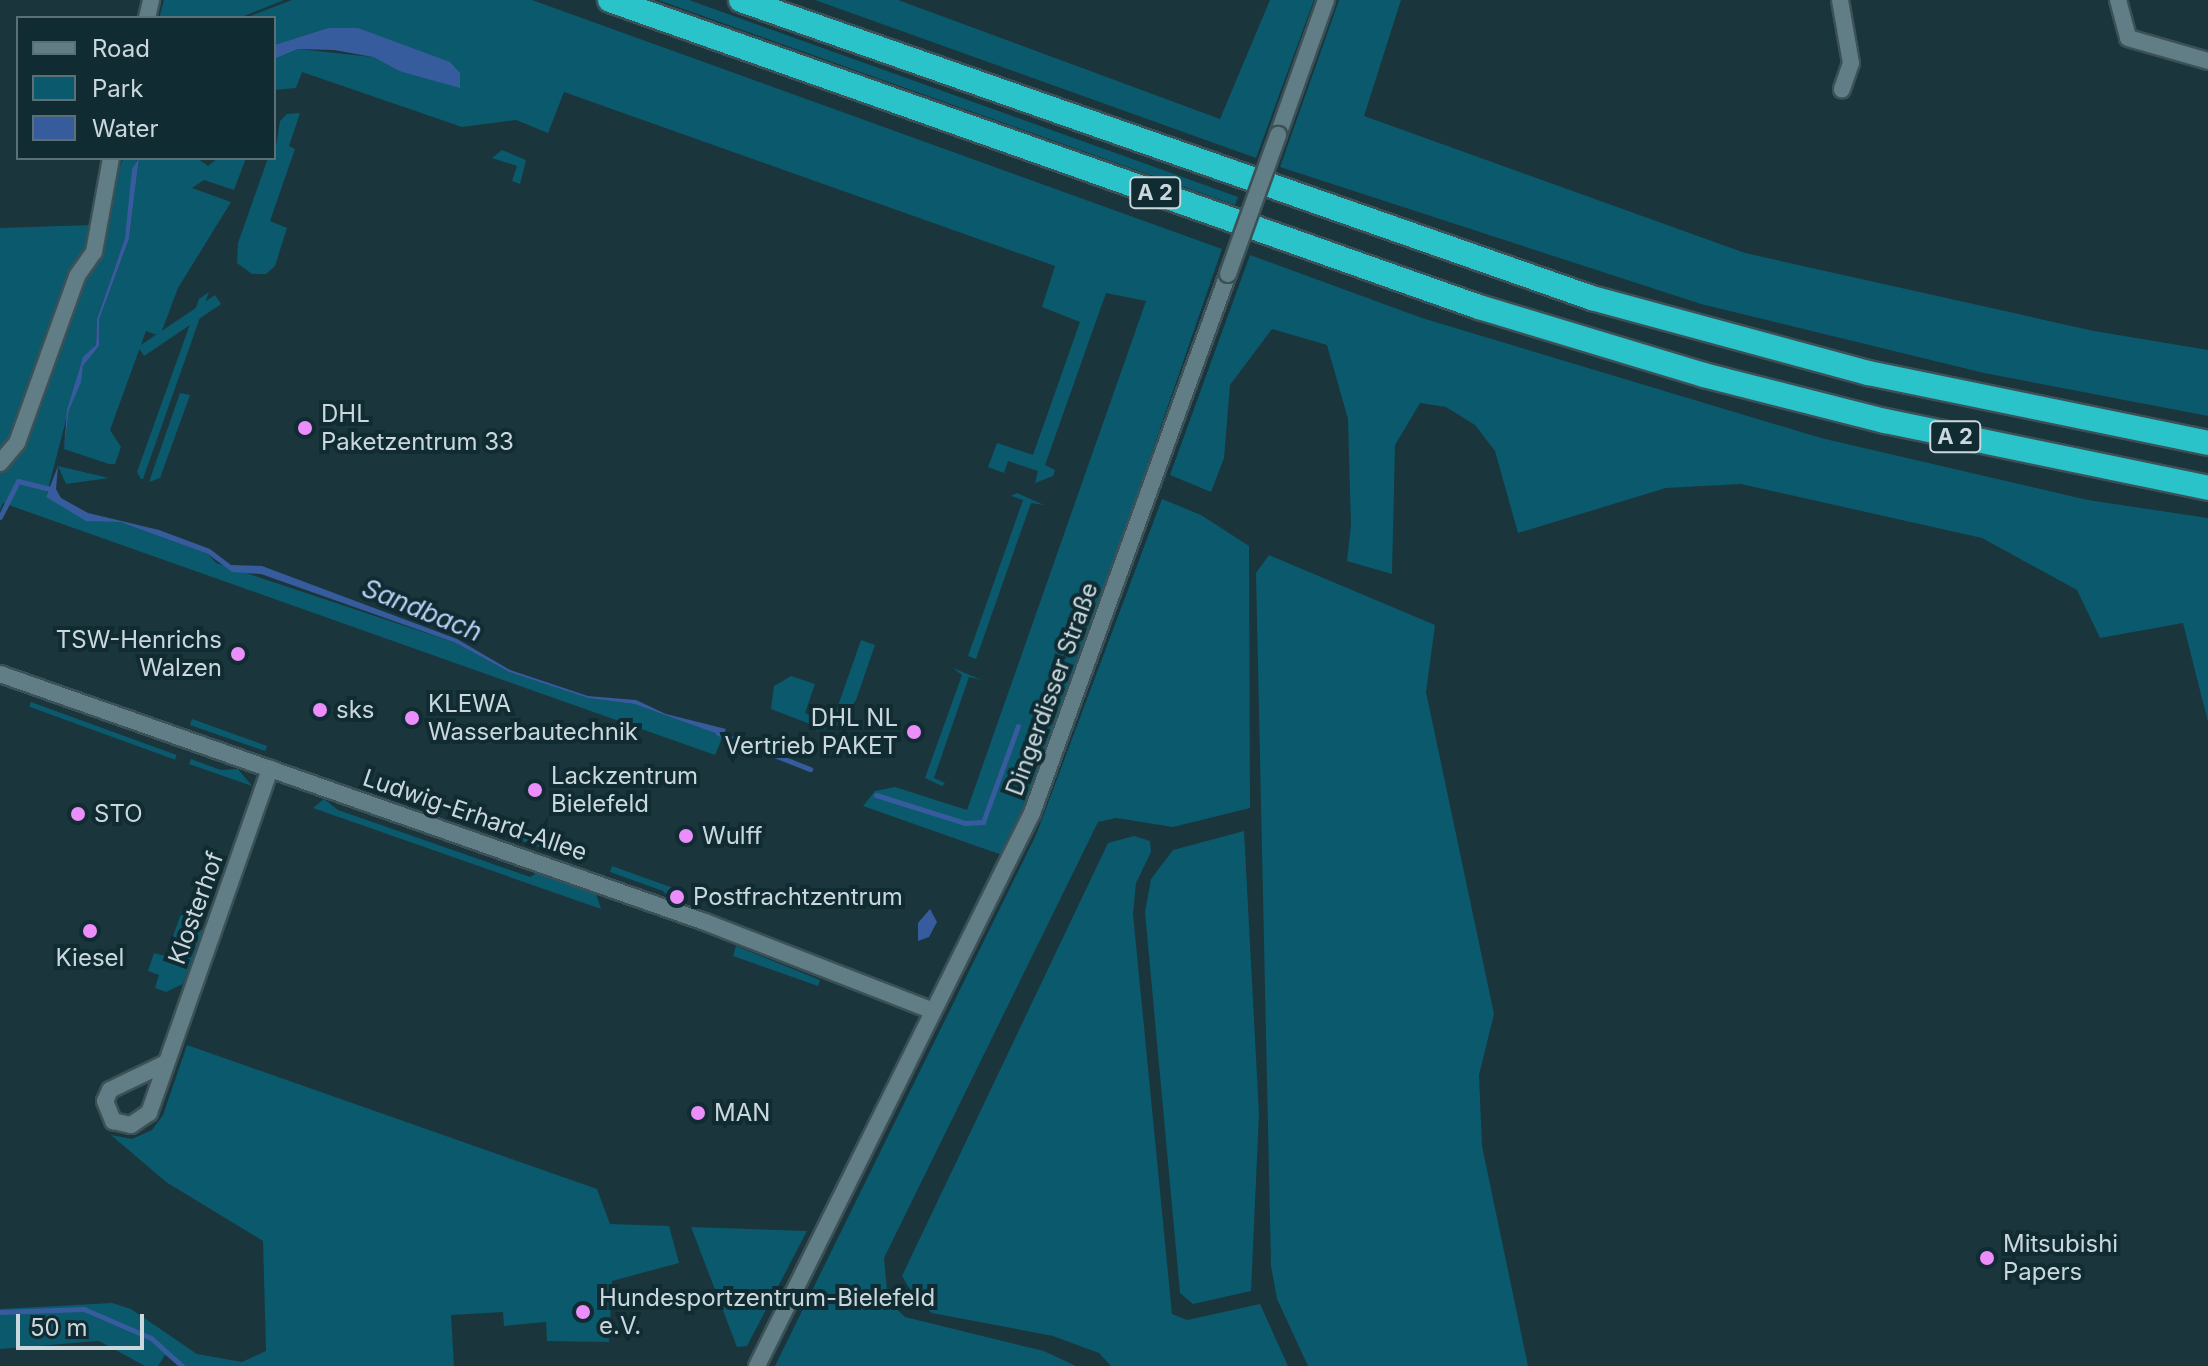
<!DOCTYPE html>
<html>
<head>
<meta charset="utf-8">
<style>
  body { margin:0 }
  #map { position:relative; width:2208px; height:1366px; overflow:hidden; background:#1b353c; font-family:Inter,sans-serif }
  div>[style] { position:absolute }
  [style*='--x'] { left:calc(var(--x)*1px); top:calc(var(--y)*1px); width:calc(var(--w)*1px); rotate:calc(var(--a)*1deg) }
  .green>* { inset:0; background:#0a596c; transform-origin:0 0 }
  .water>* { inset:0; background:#365c9d }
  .stream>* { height:5px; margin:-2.5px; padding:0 2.5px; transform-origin:2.5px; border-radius:2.5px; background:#365c9d }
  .roads { filter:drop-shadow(2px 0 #3b5157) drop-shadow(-2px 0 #3b5157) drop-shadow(0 2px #3b5157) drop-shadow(0 -2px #3b5157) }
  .street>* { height:16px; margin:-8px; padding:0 8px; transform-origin:8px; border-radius:8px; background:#617d85 }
  .highway>* { height:24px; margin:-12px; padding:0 12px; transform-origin:12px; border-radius:12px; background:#2ac3c9 }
  .bridges { filter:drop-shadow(2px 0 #3b5157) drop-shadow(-2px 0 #3b5157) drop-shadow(0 2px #3b5157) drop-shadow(0 -2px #3b5157) }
  .street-bridge>* { height:16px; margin:-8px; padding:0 8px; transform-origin:8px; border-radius:8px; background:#617d85 }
  .dots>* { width:22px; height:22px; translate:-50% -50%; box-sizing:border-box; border:4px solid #112b32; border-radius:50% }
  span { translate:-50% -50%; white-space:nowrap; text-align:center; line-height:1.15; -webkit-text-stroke:8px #112b32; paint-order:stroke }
  .shield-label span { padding:2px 6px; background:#112b32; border:2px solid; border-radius:6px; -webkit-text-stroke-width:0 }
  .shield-label { font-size:22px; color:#cad8dd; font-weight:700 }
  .poi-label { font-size:24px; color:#cad8dd }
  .left { translate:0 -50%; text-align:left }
  .right { translate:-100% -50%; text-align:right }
  .street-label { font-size:24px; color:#cad8dd }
  .water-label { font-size:26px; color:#bad0f5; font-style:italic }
  .legend { position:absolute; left:16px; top:16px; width:260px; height:144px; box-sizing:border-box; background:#112b32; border:2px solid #5b7076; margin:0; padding:10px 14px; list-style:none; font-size:24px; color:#cad8dd }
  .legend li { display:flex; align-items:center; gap:16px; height:40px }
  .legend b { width:40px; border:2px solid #5b7076 }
  .scale { position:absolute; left:16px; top:1314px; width:128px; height:36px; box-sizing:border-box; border:4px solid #cad8dd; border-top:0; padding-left:10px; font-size:24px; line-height:28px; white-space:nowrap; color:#cad8dd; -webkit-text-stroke:6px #112b32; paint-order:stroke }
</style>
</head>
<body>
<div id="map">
  <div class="green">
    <div style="clip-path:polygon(164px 0,284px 0,239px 18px,159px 18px)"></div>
    <div style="clip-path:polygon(292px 0,532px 0,1222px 249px,1052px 742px,1002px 855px,863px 806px,875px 791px,895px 787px,967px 810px,1146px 301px,1106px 293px,1045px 465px,1055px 470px,1053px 476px,1035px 483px,1038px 471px,1008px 461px,1004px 473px,988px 467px,997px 443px,1033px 455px,1080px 322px,1042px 307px,1055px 266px,564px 92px,548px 133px,516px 120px,462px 127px,302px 72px,296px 88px,274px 90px,274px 59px,298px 49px,373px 57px,399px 71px,358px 28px,328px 28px,274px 45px,274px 18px,245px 18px)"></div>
    <div style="clip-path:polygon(658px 0,689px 0,1238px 197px,1235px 205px)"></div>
    <div style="clip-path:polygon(815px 0,898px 0,1220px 119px,1270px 0,1314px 0,1256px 158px)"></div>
    <div style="clip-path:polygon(1339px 0,1401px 0,1364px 116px,1745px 253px,2094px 331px,2208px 350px,2208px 416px,1984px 373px,1701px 304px,1280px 167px)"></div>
    <div style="clip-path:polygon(300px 113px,289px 146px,295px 149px,270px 221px,287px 228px,275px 266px,266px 274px,252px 274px,237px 263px,238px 243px,268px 158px,274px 158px,280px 121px,287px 114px)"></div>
    <div style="clip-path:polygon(502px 150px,526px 160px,520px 184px,512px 181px,517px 166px,492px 158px)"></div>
    <div style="clip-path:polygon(123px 158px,137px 158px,125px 238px,97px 319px,96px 345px,80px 366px,46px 497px,86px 520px,120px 522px,208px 554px,216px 563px,456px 643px,509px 672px,589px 698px,634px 704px,723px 736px,715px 755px,3px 503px,0 510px,0 228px,92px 225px,96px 238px)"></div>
    <div style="clip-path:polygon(139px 158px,197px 158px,208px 166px,218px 158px,246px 158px,234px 190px,204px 180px,192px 188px,231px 202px,178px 288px,160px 336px,146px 331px,110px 430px,121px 447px,115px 464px,109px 464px,64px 449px,69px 410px,83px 366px,99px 346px,99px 320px,129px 239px)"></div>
    <div style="clip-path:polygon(1250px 255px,1422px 318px,1821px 438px,2088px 500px,2208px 518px,2208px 722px,2183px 623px,2100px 638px,2077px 590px,1982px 538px,1741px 484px,1666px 488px,1518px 533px,1495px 451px,1475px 425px,1446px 407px,1420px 403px,1395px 445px,1392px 574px,1347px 561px,1351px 525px,1348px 419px,1327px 345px,1272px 329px,1230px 385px,1224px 458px,1211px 492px,1170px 475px)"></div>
    <div style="clip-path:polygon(209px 292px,143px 479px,141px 479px,137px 472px,199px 299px)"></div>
    <div style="left:215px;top:295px;width:11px;height:93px;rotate:56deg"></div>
    <div style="clip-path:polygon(180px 393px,190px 395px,160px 478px,149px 482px)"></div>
    <div style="clip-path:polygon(58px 466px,109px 478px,66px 484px)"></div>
    <div style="clip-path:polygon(1017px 493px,1044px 505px,1031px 503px,976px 659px,968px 656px,1023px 500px,1011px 496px)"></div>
    <div style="clip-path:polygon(1162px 499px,1201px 515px,1249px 546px,1250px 808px,1173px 827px,1116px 818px,1098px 822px,884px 1258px,888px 1301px,905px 1317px,1044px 1351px,1076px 1366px,775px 1366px,1036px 835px)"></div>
    <div style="clip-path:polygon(1269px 555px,1435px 625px,1426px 692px,1494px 1014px,1479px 1075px,1482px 1146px,1528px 1366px,1308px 1366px,1277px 1299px,1271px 1266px,1256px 573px)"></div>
    <div style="clip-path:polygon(861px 640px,875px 645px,856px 700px,840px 725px,816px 731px,820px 719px,832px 723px)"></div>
    <div style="clip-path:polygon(953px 668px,982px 680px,969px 677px,934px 778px,945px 783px,942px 786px,925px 778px,962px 675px)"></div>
    <div style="clip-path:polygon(791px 676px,815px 684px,805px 713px,812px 716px,810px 724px,771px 709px,774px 686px)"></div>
    <div style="left:31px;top:702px;width:155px;height:5px;rotate:20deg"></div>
    <div style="clip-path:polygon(192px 719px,267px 746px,265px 751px,190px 725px)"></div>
    <div style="clip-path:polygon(191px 759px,221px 770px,238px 769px,252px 786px,189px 764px)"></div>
    <div style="clip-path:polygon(324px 799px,338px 810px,530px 877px,537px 873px,596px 894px,601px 909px,313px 808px)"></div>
    <div style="clip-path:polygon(453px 811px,572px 852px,570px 858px,451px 816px)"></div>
    <div style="clip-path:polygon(1244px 831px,1259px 1114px,1251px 1291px,1193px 1304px,1180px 1293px,1145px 912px,1151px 879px,1173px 850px)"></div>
    <div style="clip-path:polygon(1134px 836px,1150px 841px,1151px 852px,1136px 883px,1133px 914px,1172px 1314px,1187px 1320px,1260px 1304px,1288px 1366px,1111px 1366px,1099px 1353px,1053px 1336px,932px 1313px,917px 1301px,902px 1276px,1108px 843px)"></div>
    <div style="clip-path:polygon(612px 866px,676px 889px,672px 901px,663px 891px,610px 872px)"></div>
    <div style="clip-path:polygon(182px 911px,197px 918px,202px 931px,183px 984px,166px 992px,155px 988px,159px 975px,148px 971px,154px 953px,166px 956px)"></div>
    <div style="clip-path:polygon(736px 946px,820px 980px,818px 986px,733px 956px)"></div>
    <div style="clip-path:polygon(187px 1045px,597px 1189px,610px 1224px,669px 1226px,679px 1263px,612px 1281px,609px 1342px,547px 1341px,546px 1322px,504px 1326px,503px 1312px,451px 1315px,454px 1366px,179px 1366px,165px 1355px,158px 1366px,145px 1366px,99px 1341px,0 1349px,0 1309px,112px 1303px,131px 1309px,197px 1354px,242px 1362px,266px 1351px,263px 1241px,166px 1182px,111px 1135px,132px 1139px,152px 1130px,163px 1115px)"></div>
    <div style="clip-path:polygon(691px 1227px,807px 1231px,747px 1346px,737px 1347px)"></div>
  </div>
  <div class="water">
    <div style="clip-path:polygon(328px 28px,358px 28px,450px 62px,460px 73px,460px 88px,399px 71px,373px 57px,334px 50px,298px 49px,274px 59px,274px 45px)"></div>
    <div style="clip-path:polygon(139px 158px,129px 239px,99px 320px,99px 346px,83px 366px,81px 382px,69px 410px,64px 449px,67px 410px,83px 357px,96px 345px,97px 319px,125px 238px,132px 169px)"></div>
    <div style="clip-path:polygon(58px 466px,56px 489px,61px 498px,88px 513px,159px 530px,210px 549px,231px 565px,262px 566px,457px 639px,510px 670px,588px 696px,636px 700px,666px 714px,726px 729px,723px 736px,634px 704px,588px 698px,509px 672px,456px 643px,261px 574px,232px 572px,208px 554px,120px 522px,86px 521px,46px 497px)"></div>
    <div style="clip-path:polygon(930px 909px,937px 922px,929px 937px,918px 941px,918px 923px)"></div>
  </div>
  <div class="stream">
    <div style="--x:0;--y:517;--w:40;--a:-63.4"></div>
    <div style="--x:18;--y:481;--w:33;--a:14"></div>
    <div style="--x:718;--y:733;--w:99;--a:21.4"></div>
    <div style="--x:876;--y:795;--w:93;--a:17.5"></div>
    <div style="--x:965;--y:823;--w:18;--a:-3"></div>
    <div style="--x:983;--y:822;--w:102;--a:-70"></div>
    <div style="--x:0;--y:1312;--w:84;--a:-2"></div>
    <div style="--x:84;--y:1309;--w:73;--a:23.4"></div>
    <div style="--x:151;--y:1338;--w:42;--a:42.1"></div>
  </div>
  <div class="roads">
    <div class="street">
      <div style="--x:1840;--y:0;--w:64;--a:80.1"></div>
      <div style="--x:1851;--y:63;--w:28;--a:109"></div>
      <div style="--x:2118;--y:0;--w:39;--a:75"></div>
      <div style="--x:2128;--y:38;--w:83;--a:16"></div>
      <div style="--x:147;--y:18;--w:18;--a:-77"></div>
      <div style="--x:1278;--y:135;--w:143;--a:-70.4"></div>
      <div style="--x:0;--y:463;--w:26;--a:-50"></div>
      <div style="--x:17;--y:443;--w:177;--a:-70.2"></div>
      <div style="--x:77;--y:276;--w:29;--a:-55"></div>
      <div style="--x:94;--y:252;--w:96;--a:-79.7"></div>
      <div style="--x:0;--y:674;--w:747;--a:19.38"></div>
      <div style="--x:705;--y:922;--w:243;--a:21.3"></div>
      <div style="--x:166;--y:1063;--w:62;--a:154.3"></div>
      <div style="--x:110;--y:1090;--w:12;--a:114"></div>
      <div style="--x:105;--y:1101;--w:22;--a:68"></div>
      <div style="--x:113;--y:1121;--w:18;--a:13"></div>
      <div style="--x:131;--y:1125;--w:22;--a:-34"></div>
      <div style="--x:149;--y:1113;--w:365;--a:-70.6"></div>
      <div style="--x:757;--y:1366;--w:618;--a:-63.56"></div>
      <div style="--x:1032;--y:813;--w:574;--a:-70.02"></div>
    </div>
    <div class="highway">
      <div style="--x:610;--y:0;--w:922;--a:19.46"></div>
      <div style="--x:1479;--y:307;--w:235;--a:16.8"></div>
      <div style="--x:1704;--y:375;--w:187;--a:14.3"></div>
      <div style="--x:1885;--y:421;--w:330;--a:11.7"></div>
      <div style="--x:741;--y:0;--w:902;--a:19.3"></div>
      <div style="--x:1592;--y:298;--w:286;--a:15.2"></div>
      <div style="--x:1868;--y:373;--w:347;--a:11.6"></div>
    </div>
  </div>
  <div class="bridges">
    <div class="street-bridge">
      <div style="--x:1228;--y:274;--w:148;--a:-70.2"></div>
    </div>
  </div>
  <div class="dots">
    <div style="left:305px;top:428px;background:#eb8dfb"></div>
    <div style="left:238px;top:654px;background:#eb8dfb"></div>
    <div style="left:320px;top:710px;background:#eb8dfb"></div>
    <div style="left:412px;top:718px;background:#eb8dfb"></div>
    <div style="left:914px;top:732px;background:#eb8dfb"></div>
    <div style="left:535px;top:790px;background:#eb8dfb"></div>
    <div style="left:78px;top:814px;background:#eb8dfb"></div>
    <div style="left:686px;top:836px;background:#eb8dfb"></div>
    <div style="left:677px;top:897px;background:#eb8dfb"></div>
    <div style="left:90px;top:931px;background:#eb8dfb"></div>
    <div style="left:698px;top:1113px;background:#eb8dfb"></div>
    <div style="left:1987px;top:1258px;background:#eb8dfb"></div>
    <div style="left:583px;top:1312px;background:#eb8dfb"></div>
  </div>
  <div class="shield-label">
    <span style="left:1155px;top:193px">A 2</span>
    <span style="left:1955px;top:437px">A 2</span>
  </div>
  <div class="poi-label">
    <span class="left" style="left:321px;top:428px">DHL<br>Paketzentrum 33</span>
    <span class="right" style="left:222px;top:654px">TSW-Henrichs<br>Walzen</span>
    <span class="left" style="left:428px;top:718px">KLEWA<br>Wasserbautechnik</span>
    <span class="left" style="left:336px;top:710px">sks</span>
    <span class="right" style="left:898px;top:732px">DHL NL<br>Vertrieb PAKET</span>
    <span class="left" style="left:551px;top:790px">Lackzentrum<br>Bielefeld</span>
    <span class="left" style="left:94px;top:814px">STO</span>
    <span class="left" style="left:702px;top:836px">Wulff</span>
    <span class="left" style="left:693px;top:897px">Postfrachtzentrum</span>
    <span style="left:90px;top:958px">Kiesel</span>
    <span class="left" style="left:714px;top:1113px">MAN</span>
    <span class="left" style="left:2003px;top:1258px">Mitsubishi<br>Papers</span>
    <span class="left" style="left:599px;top:1312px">Hundesportzentrum-Bielefeld<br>e.V.</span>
  </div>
  <div class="street-label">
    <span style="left:1052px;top:689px;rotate:-70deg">Dingerdisser Straße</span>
    <span style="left:475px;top:815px;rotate:19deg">Ludwig-Erhard-Allee</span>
    <span style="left:196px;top:908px;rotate:-70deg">Klosterhof</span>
  </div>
  <div class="water-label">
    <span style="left:422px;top:610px;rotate:22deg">Sandbach</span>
  </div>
  <ul class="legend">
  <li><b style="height:10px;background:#617d85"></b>Road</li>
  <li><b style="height:22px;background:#0a596c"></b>Park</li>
  <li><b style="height:22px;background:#365c9d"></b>Water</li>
  </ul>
  <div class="scale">50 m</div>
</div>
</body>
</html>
